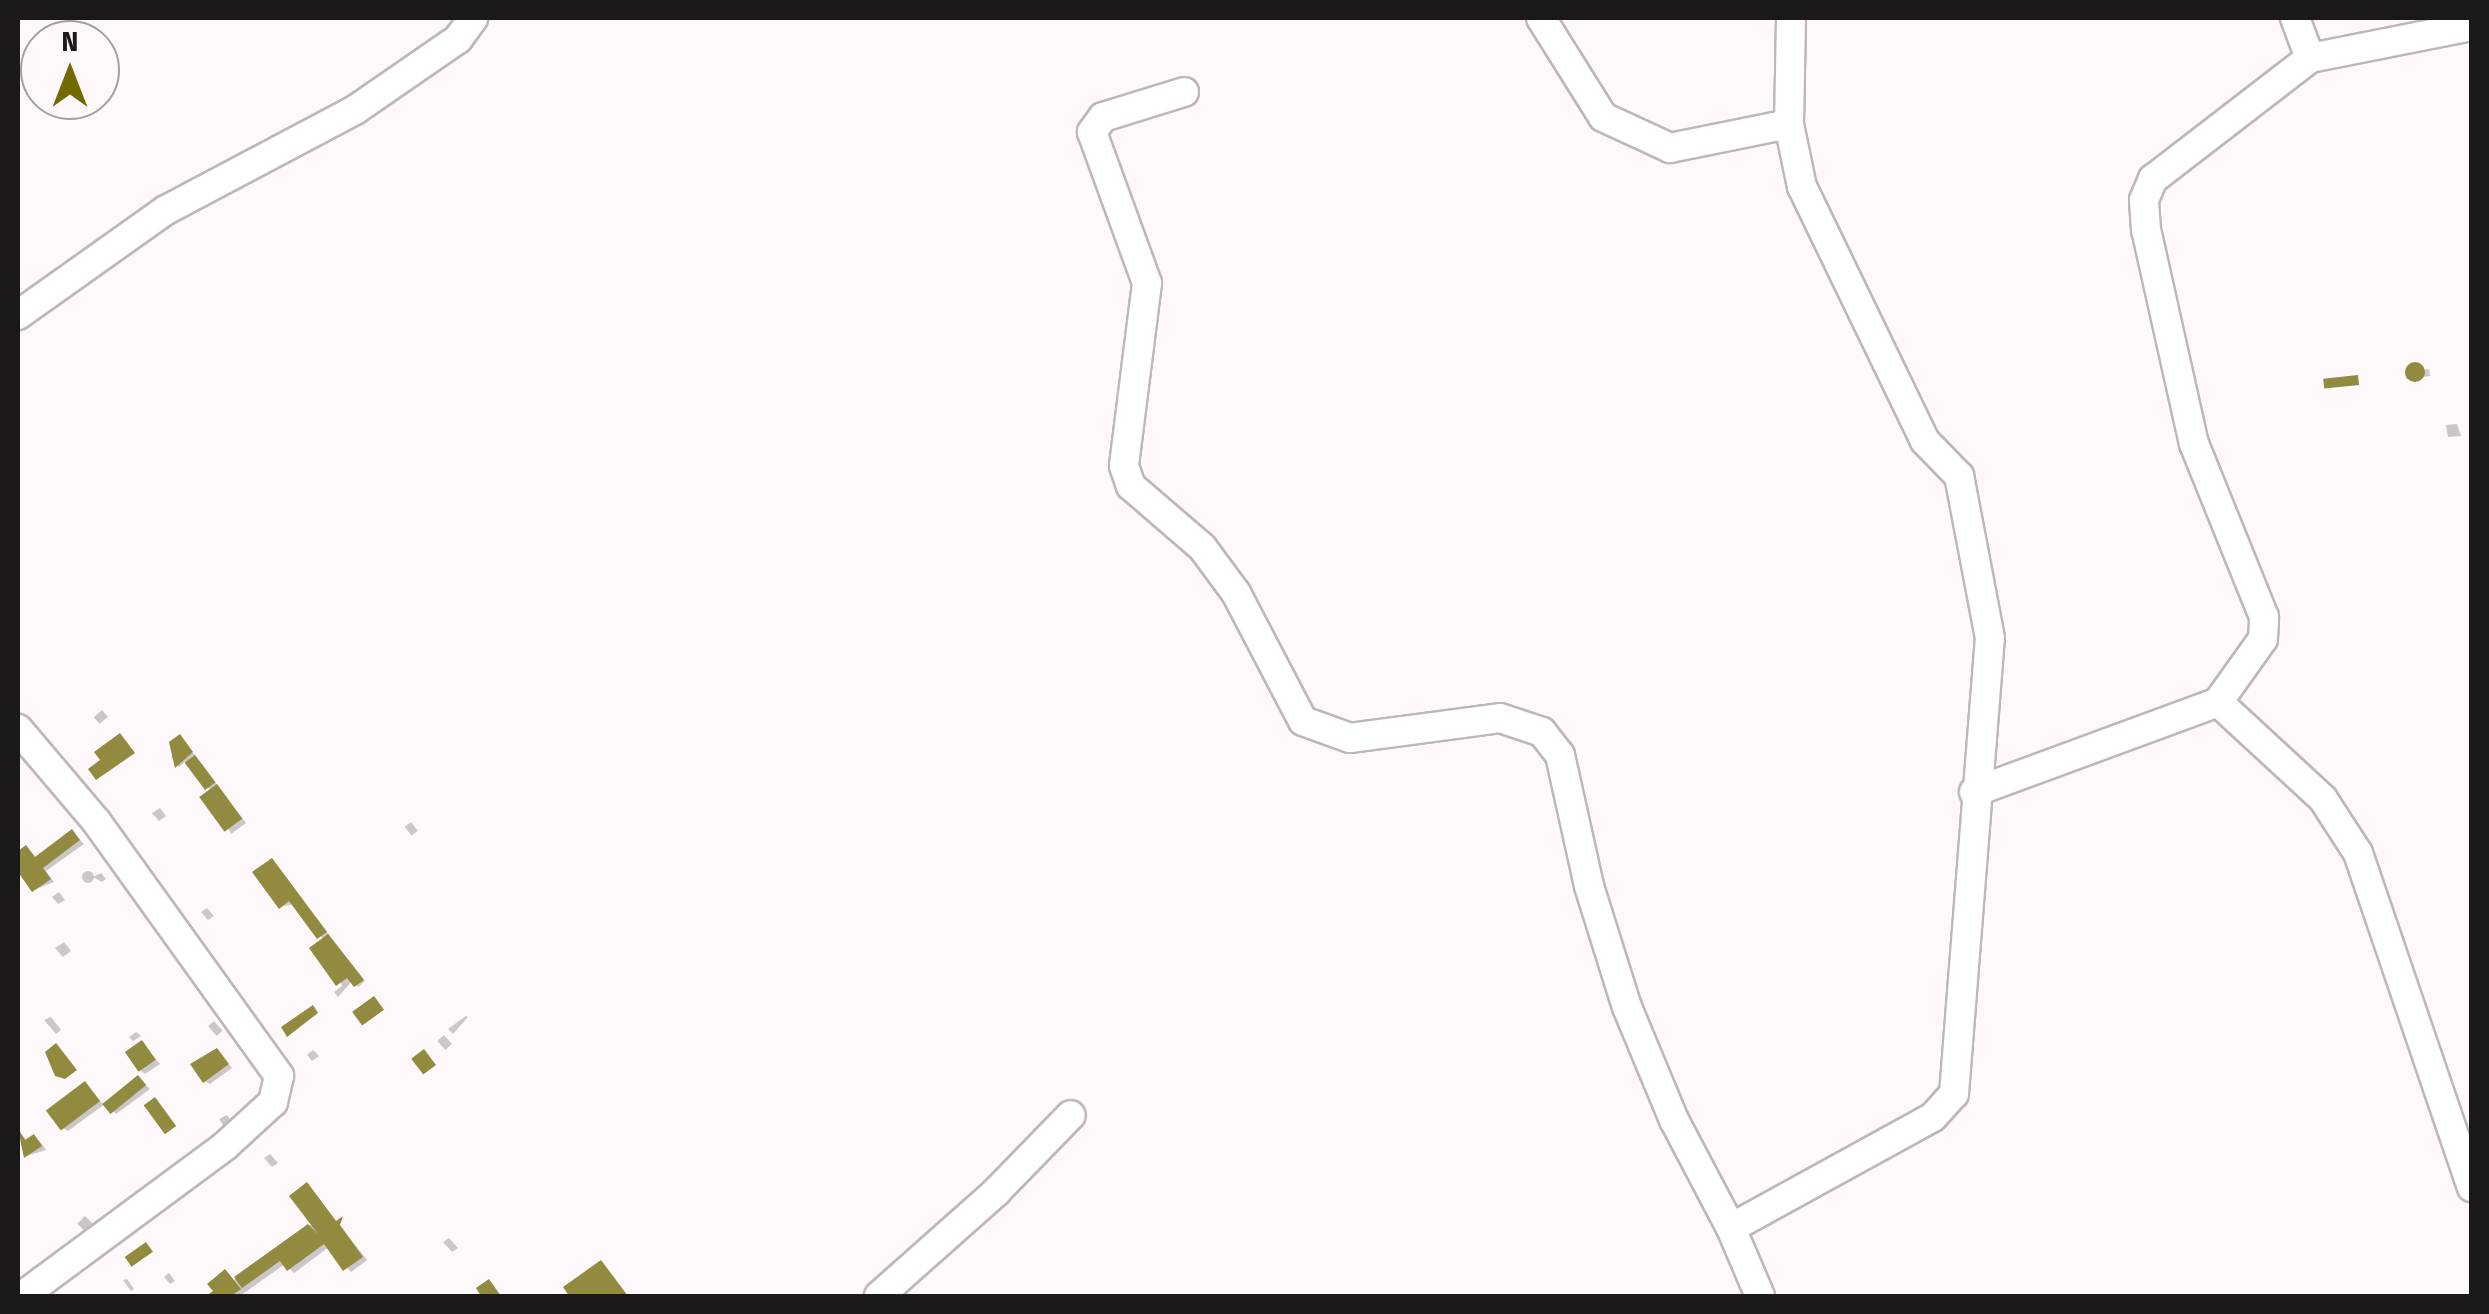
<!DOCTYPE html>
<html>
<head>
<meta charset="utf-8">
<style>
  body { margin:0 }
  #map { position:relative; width:2489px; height:1314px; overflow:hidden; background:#fef8fb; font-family:"Fira Sans Condensed",sans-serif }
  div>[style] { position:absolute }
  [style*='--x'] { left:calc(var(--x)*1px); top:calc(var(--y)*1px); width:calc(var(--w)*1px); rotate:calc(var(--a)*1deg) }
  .shadow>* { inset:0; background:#0003; transform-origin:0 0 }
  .round { border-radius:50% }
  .building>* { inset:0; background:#928a3e; transform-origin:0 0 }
  .roads { filter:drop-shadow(2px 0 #bfb6bb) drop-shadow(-2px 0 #bfb6bb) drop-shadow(0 2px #bfb6bb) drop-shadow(0 -2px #bfb6bb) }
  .minor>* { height:28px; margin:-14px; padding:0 14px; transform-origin:14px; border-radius:14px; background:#fff }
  span { translate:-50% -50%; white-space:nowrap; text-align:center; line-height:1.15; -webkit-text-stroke:10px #fef8fb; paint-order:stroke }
  .frame { position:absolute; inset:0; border:20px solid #1b181a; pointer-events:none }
  .north { position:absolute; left:20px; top:20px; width:100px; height:100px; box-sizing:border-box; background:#fef8fb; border:2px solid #a39ea1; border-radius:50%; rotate:0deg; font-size:28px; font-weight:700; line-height:40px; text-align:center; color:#1b181a }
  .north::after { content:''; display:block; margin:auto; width:35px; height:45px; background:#736901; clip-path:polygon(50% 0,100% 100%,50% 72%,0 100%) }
</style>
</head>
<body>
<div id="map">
  <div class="shadow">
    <div style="left:2429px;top:369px;width:7px;height:24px;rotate:82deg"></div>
    <div style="clip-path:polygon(2457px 424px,2461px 436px,2448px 437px,2446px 425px)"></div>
    <div style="left:102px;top:710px;width:9px;height:11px;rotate:49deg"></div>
    <div style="clip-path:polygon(182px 738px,246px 823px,231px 834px,211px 791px,186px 761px,179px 767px,171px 757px)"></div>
    <div style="clip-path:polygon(160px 808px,166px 816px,159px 821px,152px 813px)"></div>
    <div style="left:411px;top:822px;width:11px;height:8px;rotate:52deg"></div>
    <div style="clip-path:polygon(72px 832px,84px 844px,46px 871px,54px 882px,34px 890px,18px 867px,18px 854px,26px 848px,36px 859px)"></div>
    <div style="clip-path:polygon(272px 861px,365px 981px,358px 987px,352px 981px,338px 997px,334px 992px,342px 986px,324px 940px,294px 904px,280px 907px)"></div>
    <div class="round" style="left:82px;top:871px;width:12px;height:12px"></div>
    <div style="clip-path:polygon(101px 873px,106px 879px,102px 882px,93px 877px)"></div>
    <div style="clip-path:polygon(59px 892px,65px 900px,58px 904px,52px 897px)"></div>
    <div style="clip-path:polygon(207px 908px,214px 916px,208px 920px,201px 912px)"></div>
    <div style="clip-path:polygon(64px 942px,71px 951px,63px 957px,55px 948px)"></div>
    <div style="clip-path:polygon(51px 1017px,61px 1030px,56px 1034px,44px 1020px)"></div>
    <div style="clip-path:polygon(468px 1017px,453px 1034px,448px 1029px,466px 1016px)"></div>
    <div style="left:214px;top:1021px;width:13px;height:8px;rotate:48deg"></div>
    <div style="clip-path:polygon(136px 1032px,141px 1036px,133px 1041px,129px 1037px)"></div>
    <div style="left:444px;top:1035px;width:12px;height:9px;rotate:48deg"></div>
    <div style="clip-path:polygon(142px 1043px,160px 1064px,145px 1074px,140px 1070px)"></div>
    <div style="clip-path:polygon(313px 1050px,319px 1056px,312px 1061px,307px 1055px)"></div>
    <div style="clip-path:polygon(217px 1051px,232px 1068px,210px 1084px,205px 1081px)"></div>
    <div style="clip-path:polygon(138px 1078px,150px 1089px,116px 1114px,105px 1104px,68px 1131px,63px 1128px,85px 1084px,103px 1104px)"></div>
    <div style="clip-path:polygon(227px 1115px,233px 1124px,225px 1128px,219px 1119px)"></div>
    <div style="clip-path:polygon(18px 1129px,27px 1141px,39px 1140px,46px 1150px,26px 1156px)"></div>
    <div style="clip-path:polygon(270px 1154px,278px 1163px,272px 1167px,264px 1158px)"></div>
    <div style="clip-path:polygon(308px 1185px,367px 1260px,351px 1272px,329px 1247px,294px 1273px,285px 1264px,240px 1296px,221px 1296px,211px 1284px,226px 1272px,234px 1280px,313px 1223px)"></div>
    <div style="left:85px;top:1216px;width:11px;height:11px;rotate:45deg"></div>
    <div style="clip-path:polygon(449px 1238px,458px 1248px,452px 1252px,443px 1242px)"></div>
    <div style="clip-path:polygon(169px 1273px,175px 1281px,170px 1284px,164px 1277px)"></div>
    <div style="clip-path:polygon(127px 1279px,134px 1289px,131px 1291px,123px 1280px)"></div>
  </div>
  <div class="building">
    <div class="round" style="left:2405px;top:362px;width:20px;height:20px"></div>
    <div style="left:2358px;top:375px;width:10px;height:35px;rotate:84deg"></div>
    <div style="clip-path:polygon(120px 733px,135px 753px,96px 780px,88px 769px,100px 760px,94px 752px)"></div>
    <div style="clip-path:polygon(180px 734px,193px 752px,175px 768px,169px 742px)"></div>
    <div style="left:195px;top:755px;width:34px;height:13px;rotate:53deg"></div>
    <div style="left:217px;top:784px;width:43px;height:22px;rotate:54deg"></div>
    <div style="clip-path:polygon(72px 829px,80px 840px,43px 868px,51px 879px,32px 892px,18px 872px,18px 851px,26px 845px,35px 857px)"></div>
    <div style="clip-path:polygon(272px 858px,327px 932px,317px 939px,289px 901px,279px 909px,252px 872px)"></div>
    <div style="clip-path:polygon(328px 934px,364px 980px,354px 987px,347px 978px,336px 986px,309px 948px)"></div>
    <div style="left:374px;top:996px;width:17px;height:27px;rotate:54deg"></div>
    <div style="clip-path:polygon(313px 1005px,318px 1013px,287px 1037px,281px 1027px)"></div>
    <div style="left:142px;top:1040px;width:24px;height:21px;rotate:55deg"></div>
    <div style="clip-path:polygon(56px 1043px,77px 1070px,65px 1079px,55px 1076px,45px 1052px)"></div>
    <div style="clip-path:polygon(217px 1048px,229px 1064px,203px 1083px,190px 1064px)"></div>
    <div style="left:424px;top:1049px;width:20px;height:16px;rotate:53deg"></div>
    <div style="left:138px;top:1075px;width:13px;height:46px;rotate:51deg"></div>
    <div style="left:85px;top:1081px;width:25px;height:49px;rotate:53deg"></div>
    <div style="left:155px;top:1097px;width:36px;height:14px;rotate:54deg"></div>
    <div style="clip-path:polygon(18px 1129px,25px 1140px,34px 1134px,42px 1146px,24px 1158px)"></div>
    <div style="clip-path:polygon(307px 1182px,336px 1221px,343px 1216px,340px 1225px,363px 1257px,343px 1271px,324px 1244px,287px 1271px,280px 1261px,242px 1288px,234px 1277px,308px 1224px,318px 1234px,289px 1196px)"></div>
    <div style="left:146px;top:1242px;width:12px;height:26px;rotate:55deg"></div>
    <div style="clip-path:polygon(601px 1260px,628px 1296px,569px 1296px,563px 1287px)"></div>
    <div style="clip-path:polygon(225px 1269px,241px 1289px,231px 1296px,206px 1296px,213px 1291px,207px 1284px)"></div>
    <div style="clip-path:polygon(489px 1279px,496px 1289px,501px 1296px,481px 1296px,476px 1288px)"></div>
  </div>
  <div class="roads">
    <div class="minor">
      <div style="--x:1541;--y:18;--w:117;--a:57.9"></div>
      <div style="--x:1603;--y:117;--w:74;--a:24.8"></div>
      <div style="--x:1670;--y:148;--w:121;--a:-11.4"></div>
      <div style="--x:2295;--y:18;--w:43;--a:69.4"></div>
      <div style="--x:1184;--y:92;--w:85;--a:162.8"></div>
      <div style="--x:1103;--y:117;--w:19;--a:126"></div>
      <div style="--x:1092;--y:132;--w:161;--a:70"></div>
      <div style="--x:1147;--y:283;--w:184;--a:97.2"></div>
      <div style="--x:1124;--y:466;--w:21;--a:71"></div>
      <div style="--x:1131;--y:486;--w:94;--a:40.7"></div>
      <div style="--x:1202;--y:547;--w:57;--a:53.5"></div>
      <div style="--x:1236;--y:593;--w:144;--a:62.4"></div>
      <div style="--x:1303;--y:721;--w:50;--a:19.9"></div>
      <div style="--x:1350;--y:738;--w:151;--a:-7.6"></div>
      <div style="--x:1500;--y:718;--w:44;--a:18.4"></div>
      <div style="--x:1542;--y:732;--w:29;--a:52"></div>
      <div style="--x:1560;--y:755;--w:134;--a:77.5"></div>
      <div style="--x:1589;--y:886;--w:127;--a:72.6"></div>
      <div style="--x:1627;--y:1007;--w:122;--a:67.4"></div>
      <div style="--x:1674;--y:1120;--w:122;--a:62.2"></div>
      <div style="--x:18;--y:315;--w:181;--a:-35.4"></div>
      <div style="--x:166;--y:210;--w:214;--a:-27.9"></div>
      <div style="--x:355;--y:110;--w:125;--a:-34.6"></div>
      <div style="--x:458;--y:39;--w:26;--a:-54"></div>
      <div style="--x:2218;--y:702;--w:143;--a:42.7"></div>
      <div style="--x:2323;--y:799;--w:64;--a:57.1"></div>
      <div style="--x:2358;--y:853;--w:353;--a:71.2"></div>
      <div style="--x:18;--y:729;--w:121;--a:49.7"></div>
      <div style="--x:96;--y:821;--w:314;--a:54.3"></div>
      <div style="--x:279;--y:1076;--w:27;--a:103"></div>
      <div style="--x:273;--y:1102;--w:65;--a:137.5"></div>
      <div style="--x:225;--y:1146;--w:252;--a:143.5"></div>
      <div style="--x:1974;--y:792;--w:260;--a:-20.2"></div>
      <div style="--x:2218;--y:702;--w:77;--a:-54.5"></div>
      <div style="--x:2263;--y:639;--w:22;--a:-87"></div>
      <div style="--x:2264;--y:617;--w:187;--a:-112"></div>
      <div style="--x:2194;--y:444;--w:219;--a:-102.6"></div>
      <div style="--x:2146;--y:230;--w:30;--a:-94"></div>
      <div style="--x:2144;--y:200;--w:23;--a:-67"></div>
      <div style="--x:2153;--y:179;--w:198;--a:-37.6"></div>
      <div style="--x:2310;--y:58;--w:165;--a:-11.2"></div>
      <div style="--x:879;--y:1296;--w:157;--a:-41.6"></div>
      <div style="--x:996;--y:1192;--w:107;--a:-45.8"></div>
      <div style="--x:1760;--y:1296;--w:74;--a:-113.1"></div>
      <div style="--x:1731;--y:1228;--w:230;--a:-28.8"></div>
      <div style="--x:1933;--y:1117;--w:31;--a:-48"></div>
      <div style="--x:1954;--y:1094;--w:457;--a:-85.5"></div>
      <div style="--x:1990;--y:638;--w:165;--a:-100.8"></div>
      <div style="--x:1959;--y:476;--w:49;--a:-134.2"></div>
      <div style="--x:1925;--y:441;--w:282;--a:-115.8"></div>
      <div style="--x:1802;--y:187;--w:64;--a:-101.7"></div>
      <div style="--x:1789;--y:124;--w:106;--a:-88.9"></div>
    </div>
  </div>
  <div class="frame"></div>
  <div class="north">N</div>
</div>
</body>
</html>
